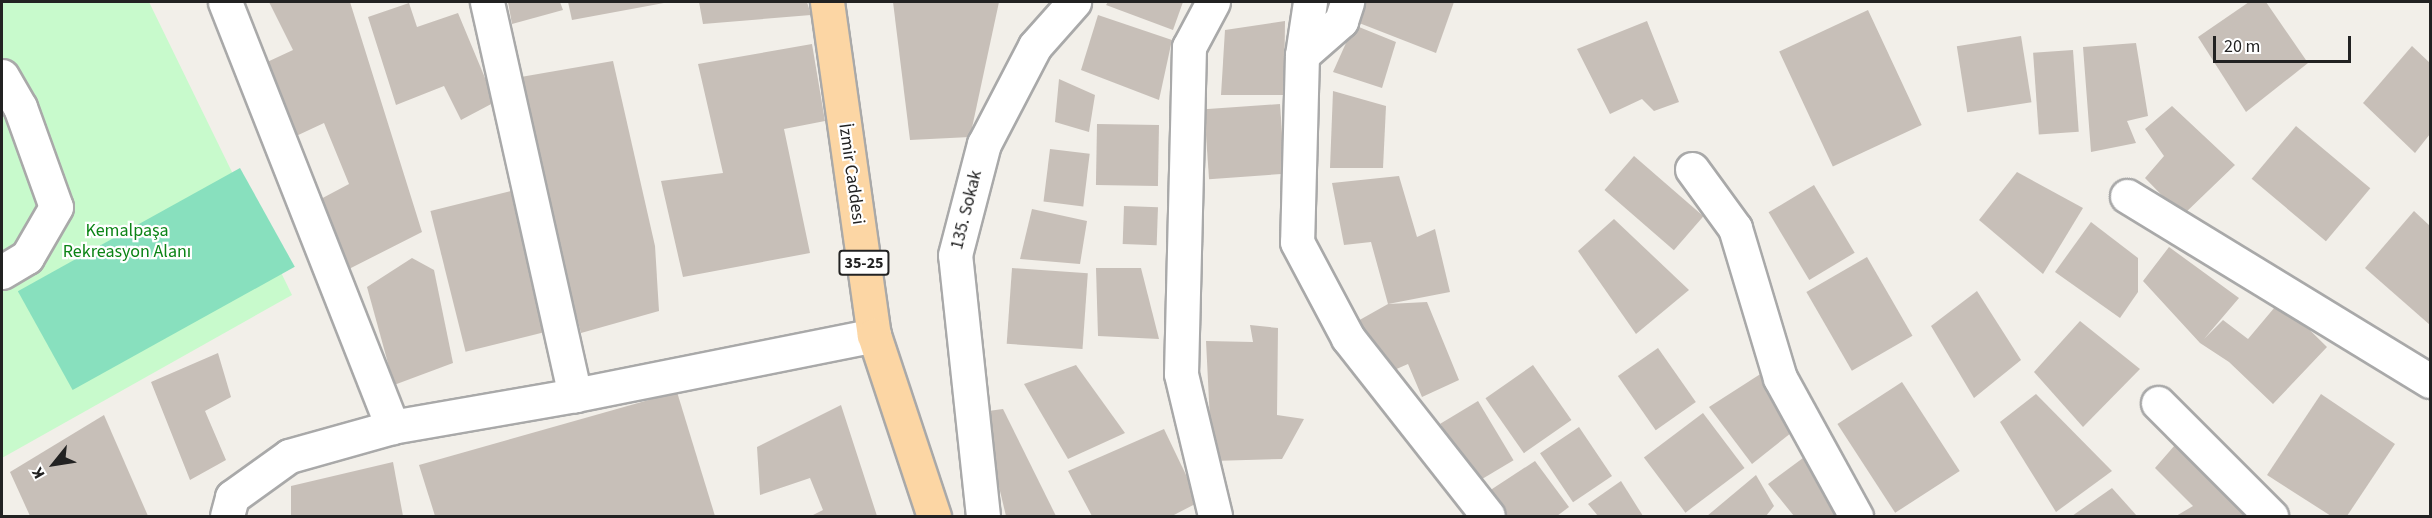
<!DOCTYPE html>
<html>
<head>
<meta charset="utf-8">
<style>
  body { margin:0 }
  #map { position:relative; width:2432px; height:518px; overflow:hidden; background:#f2efe9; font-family:"Source Sans 3",sans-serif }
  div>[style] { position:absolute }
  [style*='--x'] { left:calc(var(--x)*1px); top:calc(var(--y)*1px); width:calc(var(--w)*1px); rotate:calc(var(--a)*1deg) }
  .park>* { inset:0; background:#c8facc }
  .pitch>* { inset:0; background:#88e0be; transform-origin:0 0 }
  .building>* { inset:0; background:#c7bfb8; transform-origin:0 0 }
  .roads { filter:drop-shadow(2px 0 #a9a9a9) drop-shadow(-2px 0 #a9a9a9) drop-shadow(0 2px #a9a9a9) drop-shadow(0 -2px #a9a9a9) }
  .minor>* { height:33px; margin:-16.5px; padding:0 16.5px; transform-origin:16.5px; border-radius:16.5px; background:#fff }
  .major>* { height:33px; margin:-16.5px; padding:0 16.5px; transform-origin:16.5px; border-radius:16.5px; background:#fcd6a4 }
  span { translate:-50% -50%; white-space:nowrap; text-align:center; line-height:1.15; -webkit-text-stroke:4.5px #fff; paint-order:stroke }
  .shield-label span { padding:2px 4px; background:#fff; border:2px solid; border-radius:4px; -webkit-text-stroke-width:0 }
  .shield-label { font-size:16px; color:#222; font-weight:700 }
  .street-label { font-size:18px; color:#222 }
  .park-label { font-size:18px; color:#0c8416 }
  .frame { position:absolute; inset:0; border:3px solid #222; pointer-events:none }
  .north { position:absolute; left:24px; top:434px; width:60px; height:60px; -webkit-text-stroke:4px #fff; paint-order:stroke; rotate:240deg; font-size:16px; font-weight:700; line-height:24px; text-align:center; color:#222 }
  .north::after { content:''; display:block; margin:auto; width:21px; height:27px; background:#222; clip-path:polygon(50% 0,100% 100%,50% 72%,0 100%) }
  .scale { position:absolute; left:2213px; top:36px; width:138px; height:27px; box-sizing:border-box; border:3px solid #222; border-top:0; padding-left:8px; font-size:18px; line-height:21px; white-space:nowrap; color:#222; -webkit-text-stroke:4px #fff; paint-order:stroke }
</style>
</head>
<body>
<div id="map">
  <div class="park">
    <div style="clip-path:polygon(2px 2px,149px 2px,292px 295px,2px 458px)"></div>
  </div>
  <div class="pitch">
    <div style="left:240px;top:168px;width:113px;height:254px;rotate:61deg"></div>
  </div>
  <div class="building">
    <div style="clip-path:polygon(269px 2px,350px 2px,422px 232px,345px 271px,317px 201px,349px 184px,324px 123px,294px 137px,265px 63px,293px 50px)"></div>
    <div style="clip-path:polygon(508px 2px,560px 2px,563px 10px,512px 24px)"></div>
    <div style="clip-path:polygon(568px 2px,664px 2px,664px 3px,572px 20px)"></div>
    <div style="clip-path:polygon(699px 2px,807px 2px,811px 15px,703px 24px)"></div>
    <div style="clip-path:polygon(893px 2px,999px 2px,970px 137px,910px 140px)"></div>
    <div style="clip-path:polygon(1108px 2px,1183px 2px,1173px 30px,1106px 5px)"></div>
    <div style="clip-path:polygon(1363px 2px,1454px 2px,1436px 53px,1354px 21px)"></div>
    <div style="clip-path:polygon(2249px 2px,2266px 2px,2308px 63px,2246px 112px,2198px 37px)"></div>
    <div style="clip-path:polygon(409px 3px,417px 27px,458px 13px,495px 102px,461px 120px,444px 86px,396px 105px,368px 17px)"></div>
    <div style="left:1868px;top:10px;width:127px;height:98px;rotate:65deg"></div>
    <div style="clip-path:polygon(1098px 15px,1172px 40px,1159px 100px,1081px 70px)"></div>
    <div style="clip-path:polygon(1285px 21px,1284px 95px,1221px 95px,1225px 30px)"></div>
    <div style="clip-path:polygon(1647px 21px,1679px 102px,1654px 111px,1642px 99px,1610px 114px,1577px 49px)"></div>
    <div style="clip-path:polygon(1354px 25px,1396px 42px,1382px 88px,1333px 72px)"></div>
    <div style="left:2021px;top:36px;width:67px;height:65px;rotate:81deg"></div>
    <div style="clip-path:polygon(2136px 43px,2148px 116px,2127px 121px,2136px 143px,2091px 152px,2083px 47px)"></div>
    <div style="clip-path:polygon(812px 44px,825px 121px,784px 129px,810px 253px,683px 277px,661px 181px,723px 173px,698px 64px)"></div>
    <div style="clip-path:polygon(2412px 46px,2430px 63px,2430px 134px,2415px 153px,2363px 103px)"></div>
    <div style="left:2073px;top:50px;width:82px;height:40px;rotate:86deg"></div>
    <div style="clip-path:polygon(613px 61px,655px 246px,659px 311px,581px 333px,515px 78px)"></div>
    <div style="clip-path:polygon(1059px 79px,1095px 95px,1089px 132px,1055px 122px)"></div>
    <div style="clip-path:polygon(1333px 91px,1386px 106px,1383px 168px,1330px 168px)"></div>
    <div style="left:1280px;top:104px;width:70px;height:76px;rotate:86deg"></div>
    <div style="clip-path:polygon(2172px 106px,2235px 165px,2182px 216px,2145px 178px,2164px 156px,2145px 129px)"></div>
    <div style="left:1097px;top:124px;width:62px;height:61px;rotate:1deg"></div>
    <div style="left:2296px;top:126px;width:97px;height:69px;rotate:40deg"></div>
    <div style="left:1050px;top:149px;width:40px;height:53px;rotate:7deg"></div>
    <div style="left:1634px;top:156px;width:92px;height:45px;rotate:41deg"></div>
    <div style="clip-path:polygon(2017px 172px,2083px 208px,2043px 274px,1979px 220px)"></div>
    <div style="clip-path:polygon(1399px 176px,1417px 237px,1435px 229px,1450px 292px,1388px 304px,1427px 302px,1459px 380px,1422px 397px,1408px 364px,1385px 374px,1356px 322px,1388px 304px,1371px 242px,1344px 245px,1332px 183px)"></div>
    <div style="left:1814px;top:185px;width:79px;height:53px;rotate:59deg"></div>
    <div style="left:511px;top:191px;width:145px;height:83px;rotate:76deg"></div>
    <div style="left:1124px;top:206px;width:34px;height:38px;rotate:2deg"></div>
    <div style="clip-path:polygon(1032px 209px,1087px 221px,1080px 264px,1020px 259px)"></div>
    <div style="clip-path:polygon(2414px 211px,2430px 226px,2430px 325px,2365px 268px)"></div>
    <div style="clip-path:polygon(1614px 219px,1689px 290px,1636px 334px,1578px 251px)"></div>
    <div style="clip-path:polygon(2091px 222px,2138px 258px,2138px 292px,2120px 318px,2055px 272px)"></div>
    <div style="clip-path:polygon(2169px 247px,2239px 298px,2204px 339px,2223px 320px,2248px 339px,2280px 301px,2327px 347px,2273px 404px,2229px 362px,2200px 343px,2143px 281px)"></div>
    <div style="left:1867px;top:257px;width:91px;height:70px;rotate:60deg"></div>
    <div style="clip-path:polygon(412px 258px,434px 270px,453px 363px,394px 385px,367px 287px)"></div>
    <div style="left:1012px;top:268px;width:76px;height:76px;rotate:4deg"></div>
    <div style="clip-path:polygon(1096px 268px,1141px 268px,1159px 339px,1098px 336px)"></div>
    <div style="clip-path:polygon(1977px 291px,2021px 360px,1974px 398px,1931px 326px)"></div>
    <div style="clip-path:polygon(2080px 321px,2140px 369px,2083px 427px,2034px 372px)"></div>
    <div style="clip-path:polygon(1250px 325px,1278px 328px,1277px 415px,1304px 419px,1282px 459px,1212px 461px,1206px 341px,1253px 342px)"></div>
    <div style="left:1658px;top:348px;width:66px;height:49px;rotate:55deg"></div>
    <div style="clip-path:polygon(218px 353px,231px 397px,205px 411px,226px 460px,190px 480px,151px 382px)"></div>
    <div style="clip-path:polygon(1076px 365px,1125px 433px,1068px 459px,1024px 384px)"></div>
    <div style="left:1533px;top:365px;width:67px;height:58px;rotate:55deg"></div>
    <div style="clip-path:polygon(1762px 373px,1796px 429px,1752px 464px,1709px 407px)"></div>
    <div style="left:1902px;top:382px;width:106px;height:77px;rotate:57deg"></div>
    <div style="clip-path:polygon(677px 392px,715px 516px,435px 516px,419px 465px)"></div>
    <div style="clip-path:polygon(2036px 394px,2112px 471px,2056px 512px,2000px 422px)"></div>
    <div style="clip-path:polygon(2321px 394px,2395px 444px,2347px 516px,2331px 516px,2267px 475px)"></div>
    <div style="left:1478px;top:401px;width:69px;height:44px;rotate:59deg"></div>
    <div style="clip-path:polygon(841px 405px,877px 516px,811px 516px,823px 510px,810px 478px,760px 495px,757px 447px)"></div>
    <div style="clip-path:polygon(1003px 409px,1056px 516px,1006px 516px,981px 412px)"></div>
    <div style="left:1703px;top:413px;width:69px;height:74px;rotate:53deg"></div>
    <div style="clip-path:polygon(104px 415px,148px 516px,30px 516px,10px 472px)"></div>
    <div style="left:1579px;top:427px;width:59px;height:47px;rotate:56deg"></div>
    <div style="clip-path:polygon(1164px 429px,1199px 502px,1172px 516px,1092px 516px,1068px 471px)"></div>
    <div style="clip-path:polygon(2175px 445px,2247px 515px,2176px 516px,2193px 506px,2155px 468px)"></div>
    <div style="clip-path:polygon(1803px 458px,1839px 516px,1794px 516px,1768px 484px)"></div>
    <div style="clip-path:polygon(1535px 461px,1569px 507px,1557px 516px,1508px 516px,1489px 491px)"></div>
    <div style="clip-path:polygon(393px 462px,403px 516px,291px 516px,291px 486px)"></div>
    <div style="clip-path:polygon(1756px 475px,1774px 506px,1766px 516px,1707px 516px)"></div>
    <div style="clip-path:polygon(1621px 481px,1643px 516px,1598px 516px,1588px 504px)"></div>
    <div style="clip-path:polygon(2112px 488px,2137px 516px,2072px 516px)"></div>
  </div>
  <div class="roads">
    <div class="minor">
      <div style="--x:225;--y:2;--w:457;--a:68.5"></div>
      <div style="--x:392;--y:427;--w:186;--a:-9.9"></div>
      <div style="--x:575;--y:395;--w:305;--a:-11.3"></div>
      <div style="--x:487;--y:2;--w:403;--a:77.4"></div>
      <div style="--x:1213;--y:2;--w:51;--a:118.1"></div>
      <div style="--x:1189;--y:47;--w:327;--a:91.4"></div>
      <div style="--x:1181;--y:374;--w:146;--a:76.5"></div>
      <div style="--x:1310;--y:2;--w:54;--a:98.6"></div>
      <div style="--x:1302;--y:55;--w:187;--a:91.5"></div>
      <div style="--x:1297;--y:242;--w:109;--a:62"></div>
      <div style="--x:1348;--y:338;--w:226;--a:51.8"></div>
      <div style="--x:1302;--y:55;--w:52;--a:-41.1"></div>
      <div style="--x:1341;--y:21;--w:20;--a:-72"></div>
      <div style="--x:2;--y:76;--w:36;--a:60"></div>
      <div style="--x:20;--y:107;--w:106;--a:70.2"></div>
      <div style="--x:56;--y:207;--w:58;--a:120.1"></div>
      <div style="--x:27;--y:257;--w:29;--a:149"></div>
      <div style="--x:1692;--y:169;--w:73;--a:53.9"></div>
      <div style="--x:1735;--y:228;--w:157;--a:73.3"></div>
      <div style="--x:1780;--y:378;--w:158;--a:61.2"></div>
      <div style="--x:2127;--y:196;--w:355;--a:31.4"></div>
      <div style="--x:2158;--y:403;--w:160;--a:45"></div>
      <div style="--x:227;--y:516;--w:20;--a:-75"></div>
      <div style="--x:232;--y:497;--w:70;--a:-35.7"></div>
      <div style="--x:289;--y:456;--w:107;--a:-15.7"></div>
      <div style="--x:983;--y:516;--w:262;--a:-96.1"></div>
      <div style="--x:955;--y:255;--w:115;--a:-75.4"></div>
      <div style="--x:984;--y:144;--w:110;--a:-62.5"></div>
      <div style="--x:1035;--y:46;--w:59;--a:-48.4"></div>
    </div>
    <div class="major">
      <div style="--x:827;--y:2;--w:336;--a:82"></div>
      <div style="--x:874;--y:335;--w:191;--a:71.7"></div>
    </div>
  </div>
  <div class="shield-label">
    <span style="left:864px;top:263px">35-25</span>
  </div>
  <div class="street-label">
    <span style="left:851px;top:174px;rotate:82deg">İzmir Caddesi</span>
    <span style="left:967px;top:210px;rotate:-76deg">135. Sokak</span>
  </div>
  <div class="park-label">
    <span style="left:127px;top:242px">Kemalpaşa<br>Rekreasyon Alanı</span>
  </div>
  <div class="frame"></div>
  <div class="north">K</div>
  <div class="scale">20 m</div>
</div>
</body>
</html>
